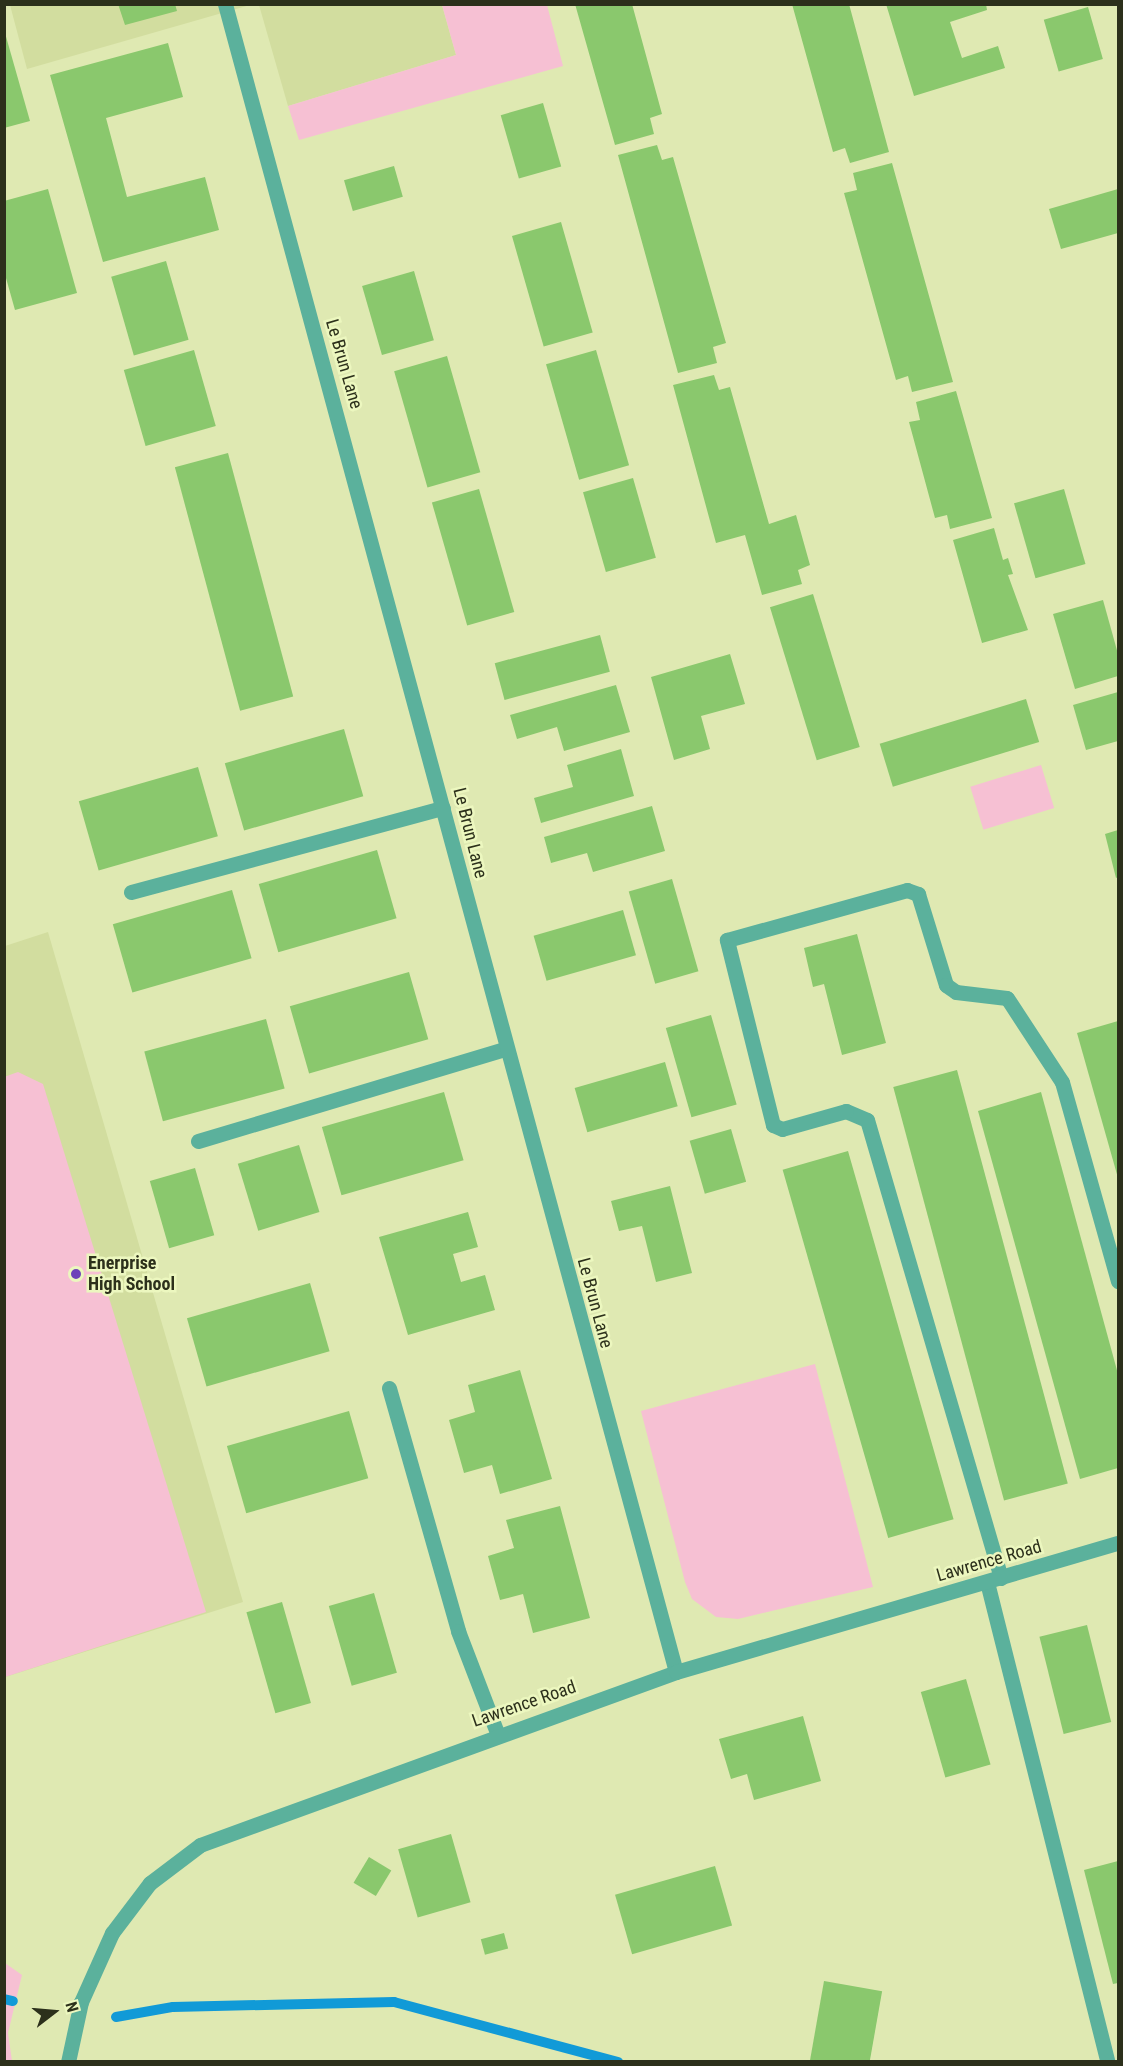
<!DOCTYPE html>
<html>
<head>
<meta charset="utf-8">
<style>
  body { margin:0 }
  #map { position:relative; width:1123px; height:2066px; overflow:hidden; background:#dfe9b2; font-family:"Roboto Condensed",sans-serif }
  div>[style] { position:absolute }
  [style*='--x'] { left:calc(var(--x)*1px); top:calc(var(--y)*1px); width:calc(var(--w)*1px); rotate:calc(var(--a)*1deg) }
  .built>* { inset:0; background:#d2dd9f }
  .green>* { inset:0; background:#f6c0d3; transform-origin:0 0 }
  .stream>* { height:10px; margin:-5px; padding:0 5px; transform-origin:5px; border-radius:5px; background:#119ad7 }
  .building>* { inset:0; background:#8ac86d; transform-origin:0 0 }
  .service>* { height:15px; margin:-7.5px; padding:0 7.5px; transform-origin:7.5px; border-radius:7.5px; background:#5bb19c }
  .minor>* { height:15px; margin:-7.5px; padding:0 7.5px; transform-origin:7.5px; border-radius:7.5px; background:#5bb19c }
  .dots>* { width:16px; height:16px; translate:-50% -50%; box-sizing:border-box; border:3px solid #ecf7bf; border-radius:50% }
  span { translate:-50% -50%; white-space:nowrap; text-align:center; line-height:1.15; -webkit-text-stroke:5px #ecf7bf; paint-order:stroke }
  .street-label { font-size:18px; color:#2c301b }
  .poi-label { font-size:18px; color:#2c301b; font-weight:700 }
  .left { translate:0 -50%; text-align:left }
  .frame { position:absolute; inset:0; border:6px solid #2c301b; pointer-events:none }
  .north { position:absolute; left:24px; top:1982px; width:60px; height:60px; -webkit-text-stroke:4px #ecf7bf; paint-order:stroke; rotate:74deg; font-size:16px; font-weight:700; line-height:24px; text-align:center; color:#2c301b }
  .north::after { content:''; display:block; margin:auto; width:21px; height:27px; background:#2c301b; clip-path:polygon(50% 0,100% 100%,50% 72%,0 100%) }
</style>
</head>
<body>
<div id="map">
  <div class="built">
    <div style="clip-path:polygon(10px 5px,250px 5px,27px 69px)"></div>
    <div style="clip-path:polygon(259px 5px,442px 5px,456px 55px,288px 106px)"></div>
    <div style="clip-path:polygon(48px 932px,243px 1602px,5px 1677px,5px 946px)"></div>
  </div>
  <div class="green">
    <div style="clip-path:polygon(442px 5px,547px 5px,563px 66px,299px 140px,288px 106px,456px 55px)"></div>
    <div style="left:1041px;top:765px;width:45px;height:74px;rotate:73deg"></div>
    <div style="clip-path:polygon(18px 1072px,43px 1084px,206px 1612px,5px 1677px,4px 1077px)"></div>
    <div style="clip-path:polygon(815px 1364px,873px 1587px,738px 1619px,716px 1617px,692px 1599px,685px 1582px,641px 1411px)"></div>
    <div style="clip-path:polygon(5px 1963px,22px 1975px,8px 2033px,12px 2061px,5px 2061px)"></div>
  </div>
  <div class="stream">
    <div style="--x:4;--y:1999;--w:9;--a:13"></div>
    <div style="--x:116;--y:2017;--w:58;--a:-10"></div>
    <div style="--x:173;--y:2007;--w:221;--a:-1.3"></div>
    <div style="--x:394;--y:2002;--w:232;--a:15"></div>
  </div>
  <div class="building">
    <div style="clip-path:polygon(118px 4px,175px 4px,177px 11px,125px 25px)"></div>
    <div style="clip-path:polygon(575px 4px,632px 4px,662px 114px,650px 118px,654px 134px,615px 145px)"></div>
    <div style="clip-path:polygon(792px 4px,849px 4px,889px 152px,850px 163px,845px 148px,833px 152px)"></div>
    <div style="clip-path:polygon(886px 4px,986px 4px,987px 10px,950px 22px,962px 58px,998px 46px,1005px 68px,914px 96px)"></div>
    <div style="left:1088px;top:7px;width:54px;height:46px;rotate:74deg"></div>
    <div style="clip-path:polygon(5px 33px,30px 121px,4px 128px,4px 34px)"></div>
    <div style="clip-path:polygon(168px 43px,183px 97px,106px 118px,127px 197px,205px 177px,219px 230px,103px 262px,50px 75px)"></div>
    <div style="left:543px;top:103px;width:66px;height:44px;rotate:74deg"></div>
    <div style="clip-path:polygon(657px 145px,662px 160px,673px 157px,726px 343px,713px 347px,717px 363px,678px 373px,618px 155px)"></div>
    <div style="clip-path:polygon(892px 163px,953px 382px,912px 392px,908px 376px,896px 380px,844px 193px,857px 190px,853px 173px)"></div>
    <div style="left:394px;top:166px;width:32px;height:52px;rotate:74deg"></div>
    <div style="clip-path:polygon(48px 189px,77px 293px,15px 310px,4px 271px,4px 201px)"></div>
    <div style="clip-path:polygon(1118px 189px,1118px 233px,1061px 249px,1049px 209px)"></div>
    <div style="left:561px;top:222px;width:115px;height:51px;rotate:74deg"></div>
    <div style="left:166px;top:261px;width:82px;height:57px;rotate:74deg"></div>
    <div style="left:414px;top:271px;width:72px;height:54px;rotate:74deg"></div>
    <div style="left:194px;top:350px;width:79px;height:73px;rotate:74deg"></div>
    <div style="left:596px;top:350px;width:120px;height:52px;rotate:74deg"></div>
    <div style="left:447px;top:356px;width:121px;height:55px;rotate:74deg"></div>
    <div style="clip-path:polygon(714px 375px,719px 390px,730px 387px,769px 524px,796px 515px,810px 565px,798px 570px,802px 584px,762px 595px,745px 535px,716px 543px,673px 385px)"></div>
    <div style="clip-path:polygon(956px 391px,992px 518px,950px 529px,947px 515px,935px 518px,909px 422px,920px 420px,916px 402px)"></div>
    <div style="left:228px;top:453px;width:252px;height:55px;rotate:75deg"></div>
    <div style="left:633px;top:478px;width:83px;height:52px;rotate:74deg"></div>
    <div style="left:479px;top:489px;width:128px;height:49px;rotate:74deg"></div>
    <div style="left:1064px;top:489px;width:78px;height:52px;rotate:74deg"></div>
    <div style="clip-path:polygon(994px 528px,1003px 560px,1008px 558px,1013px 574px,1008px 575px,1028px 630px,982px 643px,953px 540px)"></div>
    <div style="left:813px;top:594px;width:160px;height:45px;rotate:73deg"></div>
    <div style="clip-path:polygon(1103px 600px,1118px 654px,1118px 676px,1075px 689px,1053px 614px)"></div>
    <div style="left:600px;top:635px;width:38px;height:109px;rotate:75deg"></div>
    <div style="clip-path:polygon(730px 654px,745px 704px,701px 716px,710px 749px,674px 760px,651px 677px)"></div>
    <div style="clip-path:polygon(616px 685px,630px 732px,564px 751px,557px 727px,517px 739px,510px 715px)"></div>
    <div style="clip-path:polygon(1118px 692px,1118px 741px,1086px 750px,1073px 705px)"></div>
    <div style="left:1026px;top:699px;width:45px;height:153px;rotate:73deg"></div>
    <div style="left:344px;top:729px;width:70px;height:124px;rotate:74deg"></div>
    <div style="clip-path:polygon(621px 749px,634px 796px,541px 823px,534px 798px,573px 787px,567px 765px)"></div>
    <div style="left:198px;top:767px;width:72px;height:124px;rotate:74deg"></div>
    <div style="clip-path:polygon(652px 806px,665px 851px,593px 872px,587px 853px,551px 863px,544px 837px)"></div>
    <div style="clip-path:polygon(1118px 830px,1118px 877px,1116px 878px,1105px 834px)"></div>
    <div style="left:377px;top:850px;width:71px;height:123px;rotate:74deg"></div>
    <div style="left:672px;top:879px;width:96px;height:45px;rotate:74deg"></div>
    <div style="left:232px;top:890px;width:71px;height:124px;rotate:74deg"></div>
    <div style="left:623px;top:910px;width:47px;height:93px;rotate:74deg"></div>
    <div style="clip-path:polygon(857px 934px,886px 1043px,842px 1055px,824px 984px,813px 987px,804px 948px)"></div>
    <div style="left:409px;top:972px;width:70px;height:124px;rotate:74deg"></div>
    <div style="left:711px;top:1015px;width:93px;height:47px;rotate:74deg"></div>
    <div style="left:266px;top:1019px;width:72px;height:126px;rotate:75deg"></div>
    <div style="clip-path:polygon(1118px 1021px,1118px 1178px,1077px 1033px)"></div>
    <div style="left:665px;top:1062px;width:46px;height:94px;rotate:74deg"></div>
    <div style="left:957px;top:1070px;width:428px;height:66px;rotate:75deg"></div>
    <div style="left:444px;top:1092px;width:71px;height:127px;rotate:74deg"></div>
    <div style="clip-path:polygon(1041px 1092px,1118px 1374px,1118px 1468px,1080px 1479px,978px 1111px)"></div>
    <div style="left:731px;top:1129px;width:55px;height:43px;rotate:74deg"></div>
    <div style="left:299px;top:1145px;width:70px;height:64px;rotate:73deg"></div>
    <div style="left:848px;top:1151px;width:383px;height:68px;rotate:74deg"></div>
    <div style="left:195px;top:1168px;width:70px;height:47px;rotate:74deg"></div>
    <div style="clip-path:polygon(670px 1186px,692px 1273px,656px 1282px,642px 1226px,619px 1231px,611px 1201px)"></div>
    <div style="clip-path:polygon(468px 1212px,478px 1247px,453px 1254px,461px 1282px,485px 1275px,495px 1310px,408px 1335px,379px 1237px)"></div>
    <div style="left:310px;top:1283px;width:71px;height:128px;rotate:74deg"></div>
    <div style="clip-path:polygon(520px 1370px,552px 1479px,500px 1494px,492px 1465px,464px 1473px,449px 1420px,475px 1412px,468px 1385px)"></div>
    <div style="left:349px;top:1411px;width:70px;height:127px;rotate:74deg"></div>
    <div style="clip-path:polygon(560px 1506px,590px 1618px,533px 1633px,523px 1594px,500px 1600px,488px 1556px,514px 1548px,506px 1520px)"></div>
    <div style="left:374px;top:1593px;width:83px;height:47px;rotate:74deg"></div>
    <div style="left:282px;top:1602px;width:105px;height:37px;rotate:74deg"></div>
    <div style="left:1087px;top:1625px;width:100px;height:49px;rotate:76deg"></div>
    <div style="left:966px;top:1679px;width:89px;height:47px;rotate:74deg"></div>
    <div style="clip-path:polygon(803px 1716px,821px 1781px,754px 1800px,747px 1774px,731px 1779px,719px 1739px)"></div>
    <div style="left:451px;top:1834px;width:71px;height:55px;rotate:74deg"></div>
    <div style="left:369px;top:1857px;width:26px;height:30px;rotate:31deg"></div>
    <div style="clip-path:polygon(1118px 1861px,1118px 1983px,1113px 1984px,1084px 1870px)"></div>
    <div style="left:715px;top:1866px;width:62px;height:104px;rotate:74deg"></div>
    <div style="left:504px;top:1933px;width:16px;height:24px;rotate:75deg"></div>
    <div style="left:824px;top:1981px;width:59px;height:82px;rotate:10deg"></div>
  </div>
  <div class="service">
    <div style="--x:131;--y:892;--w:323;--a:-15.1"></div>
    <div style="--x:198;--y:1141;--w:320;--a:-16.7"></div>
    <div style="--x:389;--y:1388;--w:253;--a:74.1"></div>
    <div style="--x:458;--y:1631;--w:111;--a:69"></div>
    <div style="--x:1001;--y:1578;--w:477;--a:-106.3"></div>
    <div style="--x:867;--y:1120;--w:23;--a:-157"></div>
    <div style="--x:846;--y:1111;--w:66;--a:164.3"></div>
    <div style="--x:782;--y:1129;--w:10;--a:-156"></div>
    <div style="--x:773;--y:1125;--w:191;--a:-104"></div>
    <div style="--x:727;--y:940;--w:187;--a:-15.5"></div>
    <div style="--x:907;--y:890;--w:12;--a:20"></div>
    <div style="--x:918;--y:894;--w:95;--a:72.9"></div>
    <div style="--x:946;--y:985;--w:12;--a:35"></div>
    <div style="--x:956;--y:992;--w:51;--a:6.7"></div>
    <div style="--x:1007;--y:998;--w:100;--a:56.8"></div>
    <div style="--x:1062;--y:1082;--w:207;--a:74.3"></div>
    <div style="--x:987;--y:1582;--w:495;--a:75.9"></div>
  </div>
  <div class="minor">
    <div style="--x:225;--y:4;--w:1728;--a:74.87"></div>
    <div style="--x:68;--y:2062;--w:61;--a:-77.8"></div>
    <div style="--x:81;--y:2002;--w:76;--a:-65.8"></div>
    <div style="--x:112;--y:1933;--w:63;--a:-52.8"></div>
    <div style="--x:150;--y:1883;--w:63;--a:-37.2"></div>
    <div style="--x:200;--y:1845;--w:506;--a:-19.97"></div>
    <div style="--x:676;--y:1672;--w:460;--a:-16.3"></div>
  </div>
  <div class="dots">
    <div style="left:76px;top:1274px;background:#6e41b9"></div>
  </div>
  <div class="street-label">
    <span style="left:344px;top:364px;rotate:74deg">Le Brun Lane</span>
    <span style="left:470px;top:833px;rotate:76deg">Le Brun Lane</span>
    <span style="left:595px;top:1303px;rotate:75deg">Le Brun Lane</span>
    <span style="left:989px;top:1561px;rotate:-16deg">Lawrence Road</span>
    <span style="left:524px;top:1704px;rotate:-19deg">Lawrence Road</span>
  </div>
  <div class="poi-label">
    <span class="left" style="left:88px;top:1274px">Enerprise<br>High School</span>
  </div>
  <div class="frame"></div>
  <div class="north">N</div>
</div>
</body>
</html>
